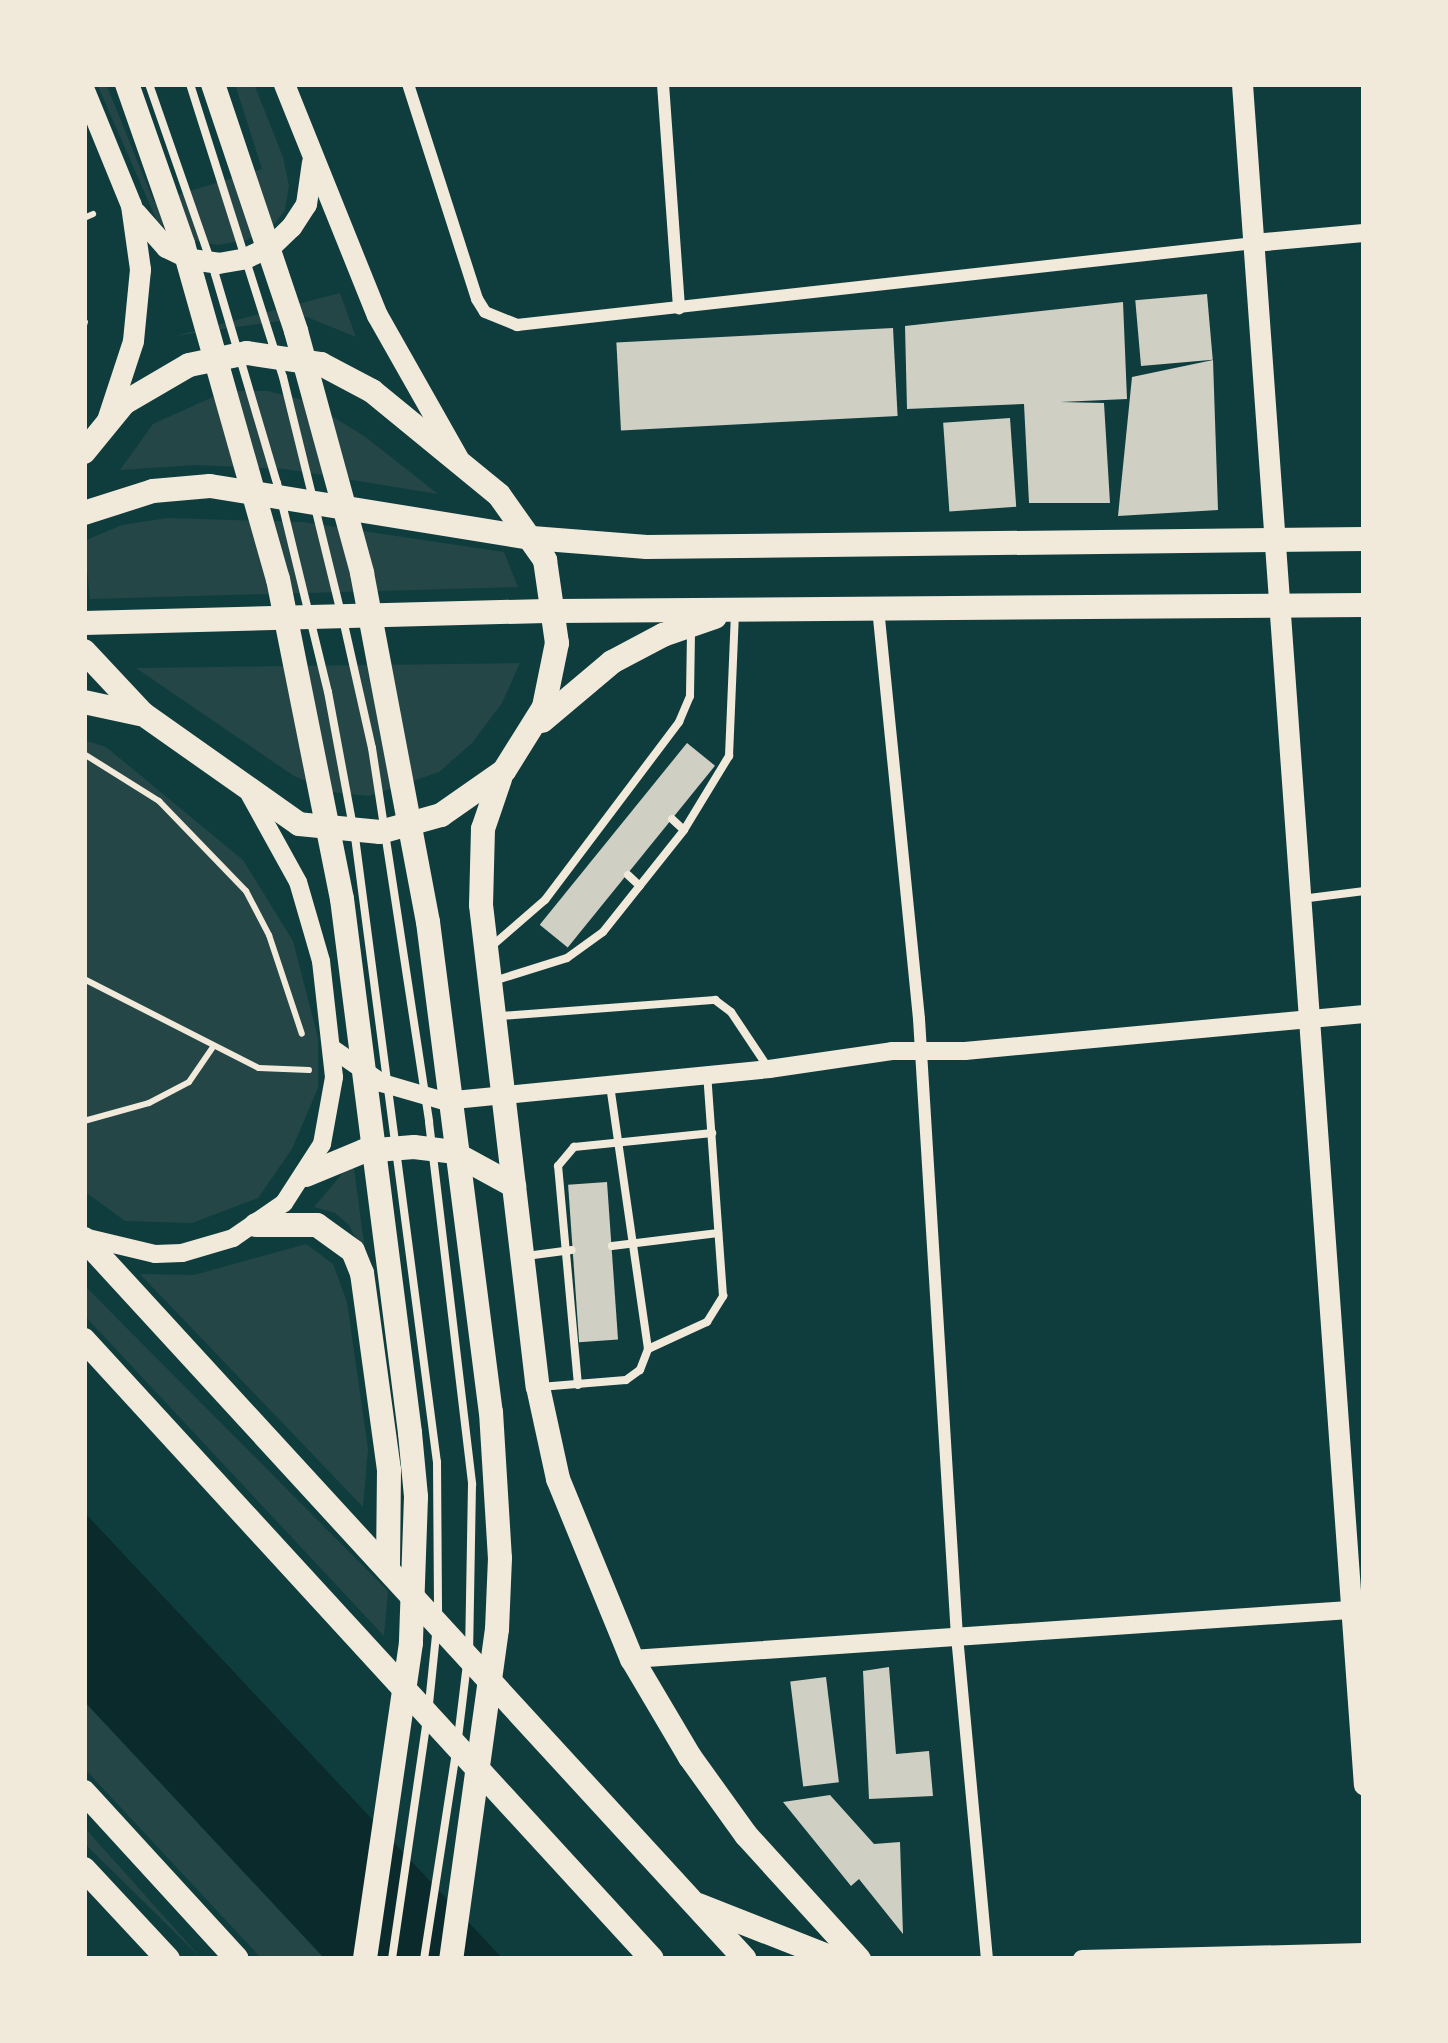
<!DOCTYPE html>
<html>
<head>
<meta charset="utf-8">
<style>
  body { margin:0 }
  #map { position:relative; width:1448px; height:2043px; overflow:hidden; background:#0f3d3e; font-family:"Space Grotesk",sans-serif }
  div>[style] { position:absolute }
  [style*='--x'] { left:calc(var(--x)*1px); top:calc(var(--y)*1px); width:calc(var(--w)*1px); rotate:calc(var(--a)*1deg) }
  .green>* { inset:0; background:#244646 }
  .water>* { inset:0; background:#0a2a2b }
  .building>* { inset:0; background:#cfcfc3; transform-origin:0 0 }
  .path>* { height:6px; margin:-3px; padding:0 3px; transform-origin:3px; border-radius:3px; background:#f1e9da }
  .service>* { height:8px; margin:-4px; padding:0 4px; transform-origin:4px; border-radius:4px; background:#f1e9da }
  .minor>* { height:12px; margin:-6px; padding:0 6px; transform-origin:6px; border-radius:6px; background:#f1e9da }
  .tertiary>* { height:18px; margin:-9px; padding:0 9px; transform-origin:9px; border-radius:9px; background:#f1e9da }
  .secondary>* { height:21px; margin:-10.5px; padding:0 10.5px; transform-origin:10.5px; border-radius:10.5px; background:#f1e9da }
  .primary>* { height:24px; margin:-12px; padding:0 12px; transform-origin:12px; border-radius:12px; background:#f1e9da }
  .trunk>* { height:24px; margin:-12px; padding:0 12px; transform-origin:12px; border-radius:12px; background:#f1e9da }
  span { translate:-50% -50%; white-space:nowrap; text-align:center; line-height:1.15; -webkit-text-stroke:9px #f1e9da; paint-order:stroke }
  .frame { position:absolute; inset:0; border:87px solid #f1e9da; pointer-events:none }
</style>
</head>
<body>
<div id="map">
  <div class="green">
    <div style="clip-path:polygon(97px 84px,106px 84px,154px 202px,262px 169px,235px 84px,254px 84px,283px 157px,289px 186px,285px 210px,273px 226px,247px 240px,217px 245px,180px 237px,157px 221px)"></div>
    <div style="clip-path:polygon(340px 293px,356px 337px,307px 317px,175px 336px)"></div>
    <div style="clip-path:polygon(226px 391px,268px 391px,307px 401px,364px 436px,438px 494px,285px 469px,197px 465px,120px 470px,153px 424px)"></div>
    <div style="clip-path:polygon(167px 518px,302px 522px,504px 552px,518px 587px,90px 599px,84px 541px,122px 525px)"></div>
    <div style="clip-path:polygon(520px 663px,502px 703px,472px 743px,439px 772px,369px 796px,332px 792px,294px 776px,136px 668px)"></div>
    <div style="clip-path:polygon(84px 740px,106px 747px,243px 860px,293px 941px,318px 1038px,318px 1088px,292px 1149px,258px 1198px,192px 1223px,125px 1221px,84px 1191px)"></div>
    <div style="clip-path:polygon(353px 1161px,366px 1258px,349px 1225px,335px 1213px,314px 1207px)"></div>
    <div style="clip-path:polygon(306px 1244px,333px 1264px,347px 1302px,368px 1449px,363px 1507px,140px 1274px,194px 1275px)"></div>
    <div style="clip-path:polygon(84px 1285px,388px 1591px,384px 1636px,84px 1315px)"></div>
    <div style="clip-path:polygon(84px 1701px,325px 1959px,262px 1959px,84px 1768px)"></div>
    <div style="clip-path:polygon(84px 1827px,202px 1959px,84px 1843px)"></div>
  </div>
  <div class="water">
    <div style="clip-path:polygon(84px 1512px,503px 1959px,325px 1959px,84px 1701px)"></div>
  </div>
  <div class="building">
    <div style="left:1207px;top:294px;width:66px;height:72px;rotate:85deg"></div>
    <div style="clip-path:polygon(1123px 302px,1127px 399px,1060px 402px,1104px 403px,1110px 503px,1029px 503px,1024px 404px,907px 409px,905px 326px)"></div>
    <div style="left:893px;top:328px;width:88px;height:277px;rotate:87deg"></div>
    <div style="clip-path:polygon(1213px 360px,1218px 510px,1118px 516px,1132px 377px)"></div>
    <div style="left:1010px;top:418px;width:89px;height:67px;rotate:86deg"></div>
    <div style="left:687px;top:743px;width:36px;height:234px;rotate:39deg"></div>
    <div style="left:607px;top:1182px;width:158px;height:39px;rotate:86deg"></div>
    <div style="clip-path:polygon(889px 1667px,896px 1754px,929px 1751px,933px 1796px,869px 1799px,863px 1671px)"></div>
    <div style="left:826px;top:1677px;width:106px;height:36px;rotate:83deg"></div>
    <div style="clip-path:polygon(830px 1795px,874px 1844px,900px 1842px,903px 1934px,859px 1879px,851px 1886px,783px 1802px)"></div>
  </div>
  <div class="path">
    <div style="--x:84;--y:218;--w:10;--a:-24"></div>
    <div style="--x:84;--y:325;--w:3;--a:-72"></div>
    <div style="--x:84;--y:754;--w:89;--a:32.1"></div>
    <div style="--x:159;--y:801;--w:125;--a:46"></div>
    <div style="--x:246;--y:891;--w:50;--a:62.4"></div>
    <div style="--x:269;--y:935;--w:104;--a:71.6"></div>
    <div style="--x:84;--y:979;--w:196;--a:27"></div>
    <div style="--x:259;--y:1068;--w:50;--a:2.3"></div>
    <div style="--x:84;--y:1121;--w:67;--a:-15.5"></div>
    <div style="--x:149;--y:1103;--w:45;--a:-27.7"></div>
    <div style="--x:189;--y:1082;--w:42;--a:-55.6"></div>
  </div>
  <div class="service">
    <div style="--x:149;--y:84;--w:201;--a:70.8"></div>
    <div style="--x:215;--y:274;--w:218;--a:73.5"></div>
    <div style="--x:277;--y:483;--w:215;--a:76.3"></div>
    <div style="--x:328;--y:692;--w:132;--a:79.5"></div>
    <div style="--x:190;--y:84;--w:307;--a:72.4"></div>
    <div style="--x:283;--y:377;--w:239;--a:76.2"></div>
    <div style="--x:344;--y:624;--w:127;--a:77.3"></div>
    <div style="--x:372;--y:748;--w:378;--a:81.3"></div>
    <div style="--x:429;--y:1122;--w:365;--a:83.2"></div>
    <div style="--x:472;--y:1484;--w:165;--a:91"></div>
    <div style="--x:672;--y:819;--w:16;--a:43"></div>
    <div style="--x:355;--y:837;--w:630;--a:82.53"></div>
    <div style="--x:437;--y:1462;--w:152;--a:89.6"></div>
    <div style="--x:628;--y:875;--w:16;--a:43"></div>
    <div style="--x:1301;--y:899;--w:64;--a:-7.2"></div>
    <div style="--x:493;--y:945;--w:69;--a:-40.9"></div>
    <div style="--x:545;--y:900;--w:223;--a:-53"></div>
    <div style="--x:679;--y:722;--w:28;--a:-67"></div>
    <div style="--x:690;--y:696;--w:67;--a:-89.1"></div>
    <div style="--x:497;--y:980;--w:73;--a:-17.4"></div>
    <div style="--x:567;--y:958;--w:44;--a:-35.8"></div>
    <div style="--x:603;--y:932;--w:130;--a:-51.5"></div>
    <div style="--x:684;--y:830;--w:87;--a:-58.7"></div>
    <div style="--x:729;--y:756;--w:142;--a:-87.6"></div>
    <div style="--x:501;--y:1016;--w:215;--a:-4.3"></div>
    <div style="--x:715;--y:1000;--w:20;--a:37"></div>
    <div style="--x:731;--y:1012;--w:69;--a:56.3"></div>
    <div style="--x:612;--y:1246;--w:107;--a:-7"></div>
    <div style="--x:526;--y:1256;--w:46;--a:-7.4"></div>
    <div style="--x:648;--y:1349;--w:65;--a:-24.6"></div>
    <div style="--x:707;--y:1322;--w:31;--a:-58"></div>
    <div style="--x:723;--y:1296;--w:223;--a:-94.1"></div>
    <div style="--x:578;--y:1385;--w:220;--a:-95.2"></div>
    <div style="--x:558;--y:1166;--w:25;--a:-50"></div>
    <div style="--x:574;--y:1147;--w:139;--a:-5.8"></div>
    <div style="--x:540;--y:1387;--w:86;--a:-4.7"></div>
    <div style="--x:626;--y:1380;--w:17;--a:-36"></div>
    <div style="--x:640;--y:1370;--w:22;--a:-69"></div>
    <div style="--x:648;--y:1349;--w:268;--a:-98.2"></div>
    <div style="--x:429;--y:1704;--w:69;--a:-84.2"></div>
    <div style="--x:458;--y:1738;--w:75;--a:-83.1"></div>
    <div style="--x:392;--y:1959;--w:236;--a:-81.7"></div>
    <div style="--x:424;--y:1959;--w:208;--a:-81.2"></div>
  </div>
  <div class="minor">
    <div style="--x:408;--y:84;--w:226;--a:72.2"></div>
    <div style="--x:477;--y:299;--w:15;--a:58"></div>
    <div style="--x:485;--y:312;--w:35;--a:22"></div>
    <div style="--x:517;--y:325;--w:742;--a:-6.35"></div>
    <div style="--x:663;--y:84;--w:225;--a:85.9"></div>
    <div style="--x:878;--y:608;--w:413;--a:84.3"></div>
    <div style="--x:919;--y:1019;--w:618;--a:86.48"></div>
    <div style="--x:957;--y:1636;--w:324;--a:84.7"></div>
  </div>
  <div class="tertiary">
    <div style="--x:1254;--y:243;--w:110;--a:-5.2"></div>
    <div style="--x:333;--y:1049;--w:60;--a:34.8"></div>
    <div style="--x:382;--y:1083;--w:65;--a:16.2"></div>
    <div style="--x:444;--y:1101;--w:327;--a:-5.6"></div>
    <div style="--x:769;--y:1069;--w:124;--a:-8.3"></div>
    <div style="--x:892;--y:1051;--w:73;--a:0"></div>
    <div style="--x:965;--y:1051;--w:401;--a:-5.3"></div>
    <div style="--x:88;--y:1238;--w:69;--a:13.4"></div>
    <div style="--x:155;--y:1254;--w:27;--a:-2"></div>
    <div style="--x:182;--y:1253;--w:53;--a:-16.4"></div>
    <div style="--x:233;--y:1238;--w:62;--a:-34.5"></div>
    <div style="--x:284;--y:1203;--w:70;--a:-57.2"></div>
    <div style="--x:322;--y:1144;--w:68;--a:-79.8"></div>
    <div style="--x:334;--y:1077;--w:117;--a:-96.4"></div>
    <div style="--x:321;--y:961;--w:82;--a:-106.2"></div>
    <div style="--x:298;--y:882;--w:99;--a:-118.9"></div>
    <div style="--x:632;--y:1659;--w:734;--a:-3.91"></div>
    <div style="--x:1082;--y:1959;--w:282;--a:-1.4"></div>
  </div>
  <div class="secondary">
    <div style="--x:284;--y:84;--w:249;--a:68.1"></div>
    <div style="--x:377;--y:315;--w:164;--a:60.5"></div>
    <div style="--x:1242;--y:84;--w:1705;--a:85.9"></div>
    <div style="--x:84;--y:90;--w:124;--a:67.8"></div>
    <div style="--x:131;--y:205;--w:65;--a:82"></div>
    <div style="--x:140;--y:269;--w:72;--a:95.6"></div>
    <div style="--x:133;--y:341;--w:83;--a:108.2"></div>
    <div style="--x:135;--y:212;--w:47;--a:48.5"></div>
    <div style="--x:166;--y:247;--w:28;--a:26"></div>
    <div style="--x:191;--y:259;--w:27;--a:8"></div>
    <div style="--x:218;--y:263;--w:27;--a:-10"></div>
    <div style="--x:245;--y:258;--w:29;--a:-25"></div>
    <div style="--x:271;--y:246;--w:28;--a:-44"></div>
    <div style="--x:291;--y:227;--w:27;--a:-57"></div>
    <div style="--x:306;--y:204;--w:42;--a:-81.9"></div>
  </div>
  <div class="primary">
    <div style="--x:127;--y:84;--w:170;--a:70.7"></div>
    <div style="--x:183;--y:244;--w:348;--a:74.2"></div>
    <div style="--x:278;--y:579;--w:326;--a:78.7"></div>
    <div style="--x:342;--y:899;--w:538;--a:82.74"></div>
    <div style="--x:410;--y:1433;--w:64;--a:84.6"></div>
    <div style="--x:416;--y:1497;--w:146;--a:92"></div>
    <div style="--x:411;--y:1643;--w:319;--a:98.3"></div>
    <div style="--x:213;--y:84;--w:261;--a:71.4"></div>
    <div style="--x:296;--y:331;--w:251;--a:74.7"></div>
    <div style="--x:362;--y:573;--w:355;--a:79.3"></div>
    <div style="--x:428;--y:922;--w:494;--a:82.7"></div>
    <div style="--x:491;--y:1412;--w:146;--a:86.5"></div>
    <div style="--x:500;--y:1558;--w:71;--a:92.4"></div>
    <div style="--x:497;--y:1629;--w:333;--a:97.9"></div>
    <div style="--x:84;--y:452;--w:63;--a:-50.8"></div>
    <div style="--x:124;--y:403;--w:75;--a:-30.3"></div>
    <div style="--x:189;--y:365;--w:59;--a:-11.7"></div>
    <div style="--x:247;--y:353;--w:75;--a:8.5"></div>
    <div style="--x:321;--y:364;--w:58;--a:27.9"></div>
    <div style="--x:372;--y:391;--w:164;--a:39.3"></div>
    <div style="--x:499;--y:495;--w:80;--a:54.7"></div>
    <div style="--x:545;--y:560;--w:84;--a:81.8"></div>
    <div style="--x:557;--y:643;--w:65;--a:101.5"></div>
    <div style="--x:544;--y:707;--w:75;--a:122"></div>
    <div style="--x:504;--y:771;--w:77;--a:145.1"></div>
    <div style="--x:441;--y:815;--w:63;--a:164.4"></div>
    <div style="--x:380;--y:832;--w:81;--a:-174.4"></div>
    <div style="--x:299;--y:824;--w:191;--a:-144.8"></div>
    <div style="--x:143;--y:714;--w:86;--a:-133.1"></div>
    <div style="--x:84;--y:513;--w:72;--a:-17.7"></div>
    <div style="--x:153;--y:491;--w:57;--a:-5"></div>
    <div style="--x:210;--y:486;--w:326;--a:9.2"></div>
    <div style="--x:532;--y:538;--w:115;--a:4.5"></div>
    <div style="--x:647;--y:547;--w:717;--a:-0.64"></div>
    <div style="--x:84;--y:623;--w:472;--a:-1.5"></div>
    <div style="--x:556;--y:611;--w:808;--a:-0.43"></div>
    <div style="--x:84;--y:702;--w:57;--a:12.1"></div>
    <div style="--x:542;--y:721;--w:92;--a:-40.1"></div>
    <div style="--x:612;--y:662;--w:58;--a:-27.9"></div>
    <div style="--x:663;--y:635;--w:55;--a:-19.1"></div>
    <div style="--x:500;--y:779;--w:53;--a:108.8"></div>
    <div style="--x:483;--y:829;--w:76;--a:91.5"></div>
    <div style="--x:481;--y:905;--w:485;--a:83.3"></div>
    <div style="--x:538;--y:1387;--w:94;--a:77.7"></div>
    <div style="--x:558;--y:1479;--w:195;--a:67.7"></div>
    <div style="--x:632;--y:1659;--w:114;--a:59.4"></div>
    <div style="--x:690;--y:1757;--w:96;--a:54.3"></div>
    <div style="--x:746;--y:1835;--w:168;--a:47.7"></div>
    <div style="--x:306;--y:1175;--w:63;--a:-22.5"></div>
    <div style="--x:364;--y:1151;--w:50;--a:-4.6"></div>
    <div style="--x:414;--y:1147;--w:38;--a:7"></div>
    <div style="--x:452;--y:1152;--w:71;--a:28.7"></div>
  </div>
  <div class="trunk">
    <div style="--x:256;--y:1225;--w:61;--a:0"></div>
    <div style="--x:317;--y:1225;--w:44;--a:35.8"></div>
    <div style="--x:353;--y:1251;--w:24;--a:68"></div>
    <div style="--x:362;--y:1273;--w:199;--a:82.2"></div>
    <div style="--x:389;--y:1470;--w:94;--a:90.6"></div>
    <div style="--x:84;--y:1239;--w:977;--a:47.45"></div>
    <div style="--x:84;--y:1340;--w:840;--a:47.46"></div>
    <div style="--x:84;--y:1792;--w:226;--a:47.5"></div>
    <div style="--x:84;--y:1869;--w:123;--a:47"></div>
    <div style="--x:698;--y:1905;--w:147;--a:21.5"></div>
  </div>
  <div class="frame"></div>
</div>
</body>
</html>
